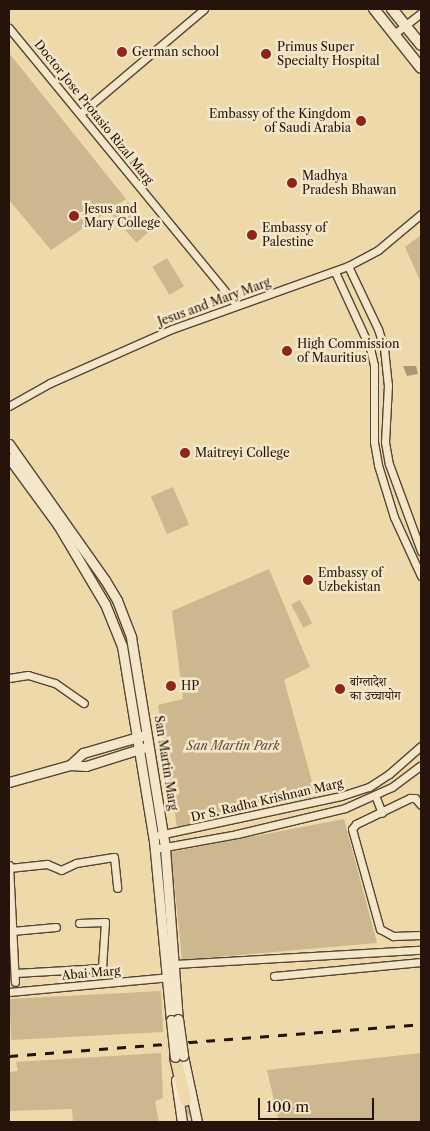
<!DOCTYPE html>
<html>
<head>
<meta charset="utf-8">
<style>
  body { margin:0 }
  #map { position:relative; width:430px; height:1131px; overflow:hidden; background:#eed9ab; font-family:"Libre Caslon Text","Noto Serif Devanagari",serif }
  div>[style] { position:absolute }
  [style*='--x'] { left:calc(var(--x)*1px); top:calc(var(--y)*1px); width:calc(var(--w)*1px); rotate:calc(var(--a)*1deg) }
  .green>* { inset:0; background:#ccb78f; transform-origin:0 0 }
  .water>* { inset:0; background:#aa9674 }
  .primary-tunnel>* { height:11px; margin-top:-5.5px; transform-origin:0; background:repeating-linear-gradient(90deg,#d0bb93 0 11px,transparent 0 16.5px) }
  .roads { filter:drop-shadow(1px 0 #584432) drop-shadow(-1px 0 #584432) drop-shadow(0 1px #584432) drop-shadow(0 -1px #584432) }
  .minor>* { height:7px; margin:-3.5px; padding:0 3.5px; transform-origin:3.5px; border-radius:3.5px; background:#f4e6c8 }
  .tertiary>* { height:9px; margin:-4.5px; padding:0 4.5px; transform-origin:4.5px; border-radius:4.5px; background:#f4e6c8 }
  .secondary>* { height:10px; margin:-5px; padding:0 5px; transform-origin:5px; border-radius:5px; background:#f4e6c8 }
  .primary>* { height:11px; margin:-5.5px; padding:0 5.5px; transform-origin:5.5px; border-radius:5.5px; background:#eed9ab }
  .rail>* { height:2.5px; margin-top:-1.25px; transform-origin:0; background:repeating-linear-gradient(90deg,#261309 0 9px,transparent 0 18px) }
  .bridges { filter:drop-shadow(1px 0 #584432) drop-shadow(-1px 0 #584432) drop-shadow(0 1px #584432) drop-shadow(0 -1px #584432) }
  .tertiary-bridge>* { height:9px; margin:-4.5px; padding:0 4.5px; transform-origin:4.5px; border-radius:4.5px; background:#f4e6c8 }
  .dots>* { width:14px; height:14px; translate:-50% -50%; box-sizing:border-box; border:2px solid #f4e6c8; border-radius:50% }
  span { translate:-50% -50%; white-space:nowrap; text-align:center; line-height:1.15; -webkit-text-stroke:5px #f4e6c8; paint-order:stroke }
  .poi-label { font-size:12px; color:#261309 }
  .left { translate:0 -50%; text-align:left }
  .right { translate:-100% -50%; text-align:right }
  .street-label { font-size:12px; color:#261309 }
  .park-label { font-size:12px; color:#604c38; font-style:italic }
  .frame { position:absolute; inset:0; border:10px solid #261309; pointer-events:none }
  .scale { position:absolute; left:258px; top:1098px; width:116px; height:22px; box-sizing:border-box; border:2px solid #261309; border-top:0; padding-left:6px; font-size:15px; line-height:18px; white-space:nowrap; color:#261309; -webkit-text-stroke:4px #f4e6c8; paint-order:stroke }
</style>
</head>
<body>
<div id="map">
  <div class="green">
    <div style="clip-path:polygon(9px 53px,126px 199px,51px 250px,9px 200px)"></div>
    <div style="left:128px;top:202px;width:36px;height:21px;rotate:48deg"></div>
    <div style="clip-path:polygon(421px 235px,421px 283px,405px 247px)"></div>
    <div style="left:167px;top:258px;width:33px;height:17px;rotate:59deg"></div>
    <div style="left:173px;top:487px;width:41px;height:24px;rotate:67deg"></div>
    <div style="clip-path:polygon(269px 569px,310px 667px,284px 680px,316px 796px,177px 827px,158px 705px,183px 699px,172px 611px)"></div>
    <div style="left:300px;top:600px;width:26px;height:10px;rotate:62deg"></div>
    <div style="clip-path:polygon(344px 819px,377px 943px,182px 960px,171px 852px)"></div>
    <div style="left:161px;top:991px;width:41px;height:152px;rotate:87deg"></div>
    <div style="clip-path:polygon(161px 1053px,163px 1098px,155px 1101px,159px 1122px,73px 1122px,72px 1109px,9px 1111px,9px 1072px,18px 1071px,16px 1062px)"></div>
    <div style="clip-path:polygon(421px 1053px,421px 1122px,279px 1122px,267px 1070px)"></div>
  </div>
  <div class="water">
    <div style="clip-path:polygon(403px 366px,416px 366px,418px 374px,407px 376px)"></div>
  </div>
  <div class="primary-tunnel">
    <div style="--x:189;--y:1103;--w:19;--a:81"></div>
  </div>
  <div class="roads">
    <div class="minor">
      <div style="--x:9;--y:28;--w:357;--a:50.6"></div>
      <div style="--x:394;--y:34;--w:34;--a:-38"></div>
      <div style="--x:81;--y:113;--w:161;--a:-40.2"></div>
      <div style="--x:348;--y:266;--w:70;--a:64.5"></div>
      <div style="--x:378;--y:329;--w:20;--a:72"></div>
      <div style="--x:384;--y:348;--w:37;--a:84"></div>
      <div style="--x:388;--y:385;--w:57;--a:93"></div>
      <div style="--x:385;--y:442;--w:22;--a:80"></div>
      <div style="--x:389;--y:464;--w:93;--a:69.8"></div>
      <div style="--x:335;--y:272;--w:84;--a:65.3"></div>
      <div style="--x:370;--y:348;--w:17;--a:77"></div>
      <div style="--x:374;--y:365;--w:77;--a:90"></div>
      <div style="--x:374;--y:442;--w:23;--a:80"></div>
      <div style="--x:378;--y:465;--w:54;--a:72.9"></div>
      <div style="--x:394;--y:517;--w:65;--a:65.4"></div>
      <div style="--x:9;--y:406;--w:47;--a:-29.3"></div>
      <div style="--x:50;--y:383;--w:133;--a:-23.9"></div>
      <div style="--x:172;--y:329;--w:187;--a:-19.7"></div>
      <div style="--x:348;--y:266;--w:34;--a:-28"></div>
      <div style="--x:378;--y:250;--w:56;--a:-39.9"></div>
      <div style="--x:9;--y:678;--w:19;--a:-9"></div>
      <div style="--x:28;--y:675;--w:28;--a:17"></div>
      <div style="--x:55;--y:683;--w:35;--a:35"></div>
      <div style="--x:375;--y:795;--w:19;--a:69"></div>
      <div style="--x:421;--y:805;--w:9;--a:-131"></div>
      <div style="--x:415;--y:798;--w:5;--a:180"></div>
      <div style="--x:410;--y:798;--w:60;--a:154.3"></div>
      <div style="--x:356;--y:824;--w:6;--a:129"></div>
      <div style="--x:352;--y:829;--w:104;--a:74.4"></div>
      <div style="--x:380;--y:929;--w:15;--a:28"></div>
      <div style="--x:393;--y:936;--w:28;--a:-2"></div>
      <div style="--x:159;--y:835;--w:186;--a:-12.1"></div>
      <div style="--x:341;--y:796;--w:29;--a:-18"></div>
      <div style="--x:369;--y:787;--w:24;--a:-33"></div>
      <div style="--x:389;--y:774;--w:43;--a:-41.2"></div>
      <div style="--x:154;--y:849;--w:84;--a:-10.2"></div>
      <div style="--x:237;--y:834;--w:111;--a:-13.5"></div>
      <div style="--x:345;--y:808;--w:51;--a:-24.1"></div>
      <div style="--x:392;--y:787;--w:36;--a:-37"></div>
      <div style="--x:9;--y:865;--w:117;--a:87.1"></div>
      <div style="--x:9;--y:868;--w:38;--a:-6"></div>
      <div style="--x:47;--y:864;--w:15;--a:23"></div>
      <div style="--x:61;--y:870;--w:17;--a:-25"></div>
      <div style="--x:76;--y:863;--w:38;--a:-9"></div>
      <div style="--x:114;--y:857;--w:31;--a:84"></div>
      <div style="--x:12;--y:931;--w:44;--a:-5.2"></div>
      <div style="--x:175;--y:964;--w:246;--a:-3.3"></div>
      <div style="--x:15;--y:973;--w:87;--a:-3.3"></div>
      <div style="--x:102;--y:968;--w:46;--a:-86.3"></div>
      <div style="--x:105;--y:922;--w:26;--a:178"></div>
      <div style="--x:274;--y:976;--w:148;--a:-5.4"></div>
      <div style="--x:9;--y:992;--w:162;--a:-5.3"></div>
    </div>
    <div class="tertiary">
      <div style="--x:9;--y:444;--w:166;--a:54.8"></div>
      <div style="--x:105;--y:580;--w:23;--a:59"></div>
      <div style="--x:117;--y:600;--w:40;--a:69"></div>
      <div style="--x:131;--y:637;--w:214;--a:80.8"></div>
      <div style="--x:165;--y:848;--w:171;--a:85.7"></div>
      <div style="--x:9;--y:458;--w:83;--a:53.8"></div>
      <div style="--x:58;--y:525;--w:92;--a:59.3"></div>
      <div style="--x:105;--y:604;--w:45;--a:68"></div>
      <div style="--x:122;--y:646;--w:198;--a:80.7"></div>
      <div style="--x:154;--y:841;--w:180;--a:84.6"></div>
      <div style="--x:70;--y:765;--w:18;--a:-43"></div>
      <div style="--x:83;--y:753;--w:65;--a:-16.2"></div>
      <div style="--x:9;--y:782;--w:63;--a:-15.6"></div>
      <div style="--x:70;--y:765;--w:16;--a:4"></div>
      <div style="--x:86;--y:766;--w:63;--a:-17.6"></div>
      <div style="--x:183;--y:1056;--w:67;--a:78"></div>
      <div style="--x:176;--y:1080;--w:42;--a:81.9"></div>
    </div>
    <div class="secondary">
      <div style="--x:374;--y:9;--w:75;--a:51.5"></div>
      <div style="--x:392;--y:9;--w:46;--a:51.1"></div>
    </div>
    <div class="primary">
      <div style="--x:175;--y:1057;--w:44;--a:76.9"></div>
    </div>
  </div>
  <div class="rail">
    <div style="--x:9;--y:1056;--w:413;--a:-4.4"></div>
  </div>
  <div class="bridges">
    <div class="tertiary-bridge">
      <div style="--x:178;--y:1019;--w:37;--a:82"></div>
      <div style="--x:171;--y:1020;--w:37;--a:84"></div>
    </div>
  </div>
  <div class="dots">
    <div style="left:122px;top:52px;background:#8f2418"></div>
    <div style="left:266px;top:54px;background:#8f2418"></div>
    <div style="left:361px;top:121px;background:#8f2418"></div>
    <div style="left:292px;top:183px;background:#8f2418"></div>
    <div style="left:74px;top:216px;background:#8f2418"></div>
    <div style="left:252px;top:235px;background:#8f2418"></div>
    <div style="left:287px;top:351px;background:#8f2418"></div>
    <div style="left:185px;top:453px;background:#8f2418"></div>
    <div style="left:308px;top:580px;background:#8f2418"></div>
    <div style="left:171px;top:686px;background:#8f2418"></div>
    <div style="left:340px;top:689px;background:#8f2418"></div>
  </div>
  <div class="poi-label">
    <span class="left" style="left:277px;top:54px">Primus Super<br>Specialty Hospital</span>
    <span class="left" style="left:132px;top:52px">German school</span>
    <span class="right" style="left:351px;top:121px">Embassy of the Kingdom<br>of Saudi Arabia</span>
    <span class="left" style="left:302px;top:183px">Madhya<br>Pradesh Bhawan</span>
    <span class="left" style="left:84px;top:216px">Jesus and<br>Mary College</span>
    <span class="left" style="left:262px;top:235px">Embassy of<br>Palestine</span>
    <span class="left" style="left:297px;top:351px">High Commission<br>of Mauritius</span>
    <span class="left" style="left:195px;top:453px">Maitreyi College</span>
    <span class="left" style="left:318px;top:580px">Embassy of<br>Uzbekistan</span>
    <span class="left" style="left:350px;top:689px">बांग्लादेश<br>का उच्चायोग</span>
    <span class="left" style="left:181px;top:686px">HP</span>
  </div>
  <div class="street-label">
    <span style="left:94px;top:112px;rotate:51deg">Doctor Jose Protasio Rizal Marg</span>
    <span style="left:214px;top:302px;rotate:-20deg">Jesus and Mary Marg</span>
    <span style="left:166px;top:763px;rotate:81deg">San Martin Marg</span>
    <span style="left:267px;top:800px;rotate:-13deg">Dr S. Radha Krishnan Marg</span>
    <span style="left:91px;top:973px;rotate:-5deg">Abai Marg</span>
  </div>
  <div class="park-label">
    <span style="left:233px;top:746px">San Martin Park</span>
  </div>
  <div class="frame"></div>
  <div class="scale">100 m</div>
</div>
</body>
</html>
